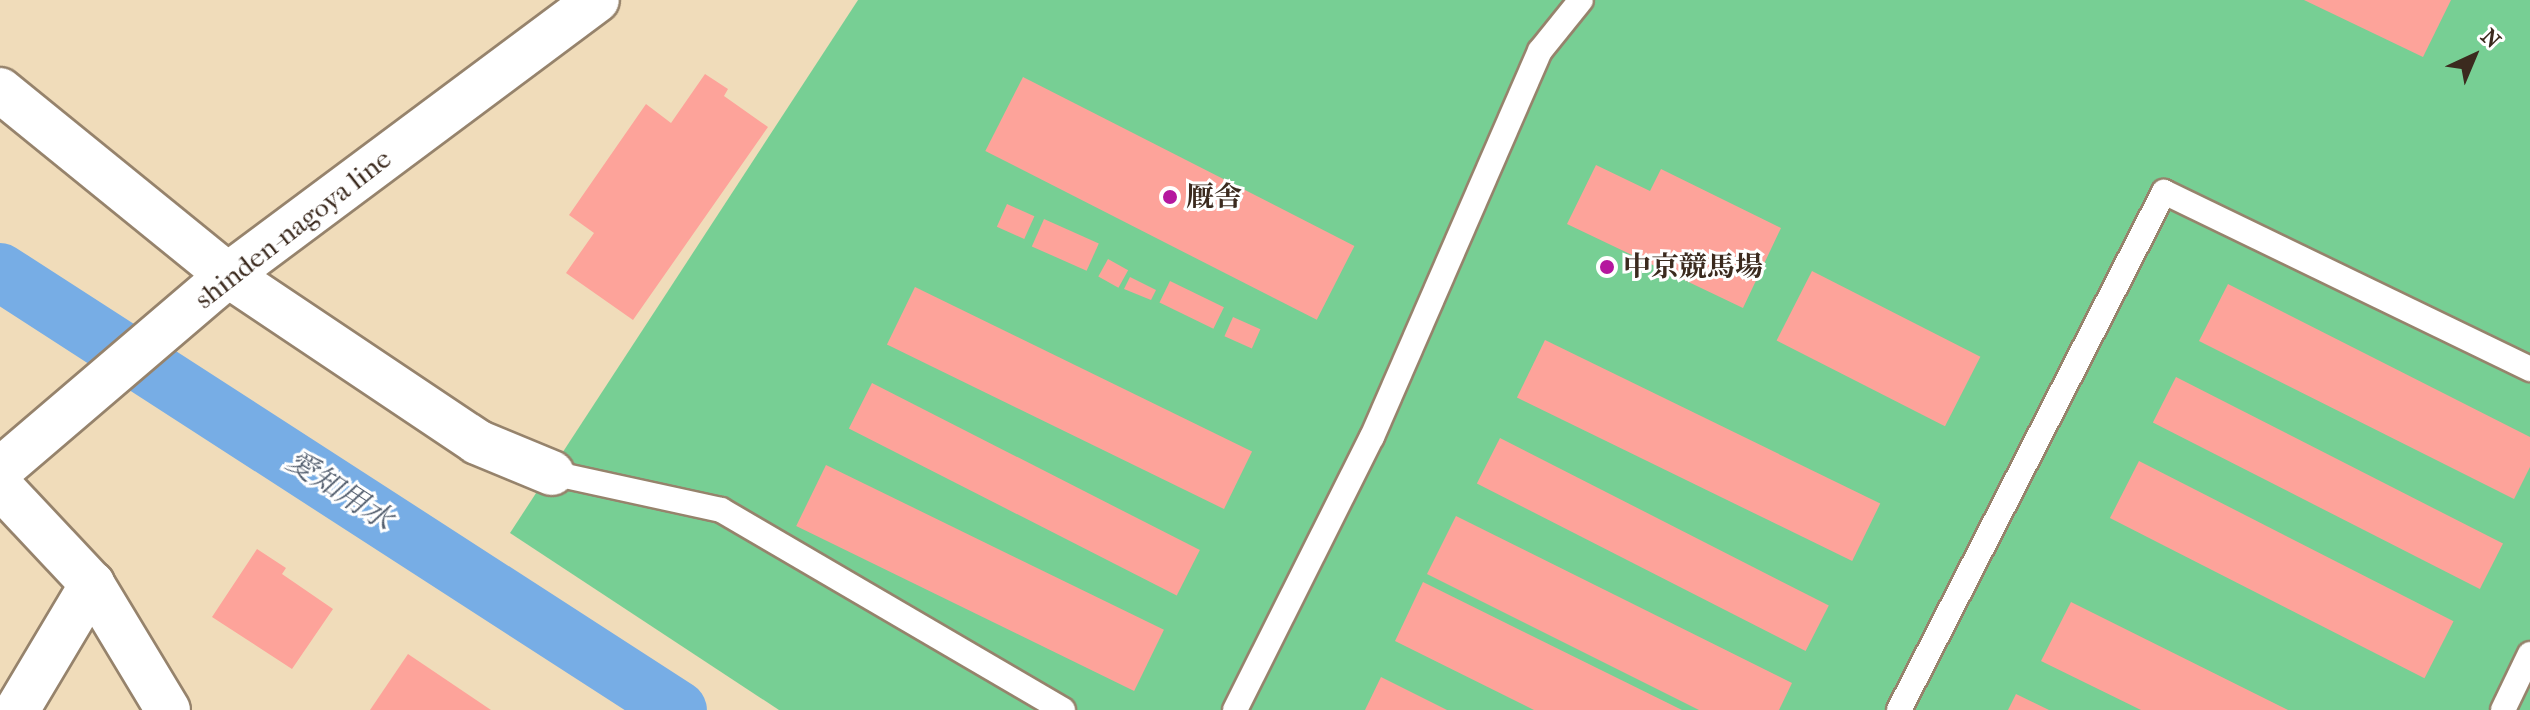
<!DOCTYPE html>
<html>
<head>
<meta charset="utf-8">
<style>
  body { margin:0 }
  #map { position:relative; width:2530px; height:710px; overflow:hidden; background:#f0dcba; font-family:"IM FELL French Canon","Noto Serif JP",serif }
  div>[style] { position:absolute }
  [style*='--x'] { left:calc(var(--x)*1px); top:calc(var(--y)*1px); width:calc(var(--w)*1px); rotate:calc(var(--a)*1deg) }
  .green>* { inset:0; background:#77cf94 }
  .canal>* { height:58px; margin:-29px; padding:0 29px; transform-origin:29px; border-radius:29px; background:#77ade5 }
  .building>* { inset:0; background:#fda39a; transform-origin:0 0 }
  .roads { filter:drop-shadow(2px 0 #96836c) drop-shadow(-2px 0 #96836c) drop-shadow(0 2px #96836c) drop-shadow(0 -2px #96836c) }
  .lane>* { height:24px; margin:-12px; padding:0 12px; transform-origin:12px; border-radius:12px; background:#fff }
  .street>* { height:44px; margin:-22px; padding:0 22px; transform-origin:22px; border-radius:22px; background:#fff }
  .secondary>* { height:44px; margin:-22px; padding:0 22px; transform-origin:22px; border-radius:22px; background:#fff }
  .dots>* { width:22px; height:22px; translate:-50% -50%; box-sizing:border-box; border:4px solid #fff; border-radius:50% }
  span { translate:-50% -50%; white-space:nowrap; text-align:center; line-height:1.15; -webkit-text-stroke:6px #fff; paint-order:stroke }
  .poi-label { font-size:28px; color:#3b2a1e; font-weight:700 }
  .left { translate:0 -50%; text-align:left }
  .street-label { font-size:28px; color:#3b2a1e }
  .water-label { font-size:30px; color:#535e6e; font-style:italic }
  .north { position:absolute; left:2434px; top:16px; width:80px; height:80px; -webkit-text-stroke:6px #fff; paint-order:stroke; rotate:44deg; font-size:22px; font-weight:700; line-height:32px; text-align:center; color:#3b2a1e }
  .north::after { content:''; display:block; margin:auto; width:28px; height:36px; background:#3b2a1e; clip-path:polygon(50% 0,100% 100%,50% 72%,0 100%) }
</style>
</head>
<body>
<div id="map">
  <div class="green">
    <div style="clip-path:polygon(858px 0,2530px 0,2530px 710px,779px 710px,510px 533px)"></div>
  </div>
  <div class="canal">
    <div style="--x:0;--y:272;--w:807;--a:32.86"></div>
  </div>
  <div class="building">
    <div style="clip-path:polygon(2304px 0,2451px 0,2423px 57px)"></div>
    <div style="clip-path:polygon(705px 74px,728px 89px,724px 96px,768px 127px,633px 320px,566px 273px,594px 233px,569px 215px,646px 104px,671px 123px)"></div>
    <div style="left:1023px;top:77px;width:372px;height:83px;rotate:27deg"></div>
    <div style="clip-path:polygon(1596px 165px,1650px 191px,1661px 169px,1781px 228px,1743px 308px,1567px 224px)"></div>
    <div style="left:1007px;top:204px;width:30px;height:25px;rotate:24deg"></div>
    <div style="left:1044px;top:219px;width:60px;height:30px;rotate:24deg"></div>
    <div style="left:1108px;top:259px;width:23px;height:20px;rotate:29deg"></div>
    <div style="left:1812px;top:271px;width:189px;height:78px;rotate:27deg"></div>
    <div style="clip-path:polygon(1130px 277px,1156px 290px,1151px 300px,1124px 289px)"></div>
    <div style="left:1170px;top:281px;width:60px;height:24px;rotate:26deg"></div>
    <div style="clip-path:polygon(2228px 284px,2530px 437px,2530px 467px,2514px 499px,2199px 341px)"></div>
    <div style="left:915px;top:287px;width:375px;height:64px;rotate:26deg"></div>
    <div style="left:1233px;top:317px;width:30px;height:21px;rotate:24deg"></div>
    <div style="left:1545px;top:340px;width:373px;height:64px;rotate:26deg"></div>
    <div style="left:2176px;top:377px;width:367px;height:51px;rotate:27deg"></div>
    <div style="left:872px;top:383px;width:368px;height:51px;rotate:27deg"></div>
    <div style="left:1500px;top:438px;width:369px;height:51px;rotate:27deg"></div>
    <div style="left:2139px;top:461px;width:353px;height:64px;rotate:27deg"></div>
    <div style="left:826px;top:465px;width:376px;height:68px;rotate:26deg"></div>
    <div style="clip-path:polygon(1456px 516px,1792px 683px,1779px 710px,1699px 710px,1427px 574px)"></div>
    <div style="clip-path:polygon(257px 549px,286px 568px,282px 574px,333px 609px,292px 669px,212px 617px)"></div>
    <div style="clip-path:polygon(1423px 582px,1682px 710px,1534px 710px,1395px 641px)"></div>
    <div style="clip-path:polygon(2071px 602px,2288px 710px,2141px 710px,2041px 661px)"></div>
    <div style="clip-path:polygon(408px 654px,491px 710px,370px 710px)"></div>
    <div style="clip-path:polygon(1381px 677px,1447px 710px,1365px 710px)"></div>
    <div style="clip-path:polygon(2016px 694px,2049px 710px,2008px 710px)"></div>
  </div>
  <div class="roads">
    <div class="lane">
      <div style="--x:552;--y:473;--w:173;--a:12.3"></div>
      <div style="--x:721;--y:510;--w:396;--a:30.3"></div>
      <div style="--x:1235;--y:710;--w:305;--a:-63.4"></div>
      <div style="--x:1372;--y:437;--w:421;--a:-66.5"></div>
      <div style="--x:1540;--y:51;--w:65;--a:-51.2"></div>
      <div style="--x:1899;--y:710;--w:582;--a:-62.91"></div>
      <div style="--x:2164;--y:192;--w:407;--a:25.8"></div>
      <div style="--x:2503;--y:710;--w:62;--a:-64.3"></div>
    </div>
    <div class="street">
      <div style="--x:0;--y:90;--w:294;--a:39.1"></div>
      <div style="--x:228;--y:275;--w:300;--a:33.8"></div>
      <div style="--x:477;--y:442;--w:81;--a:22.5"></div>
    </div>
    <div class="secondary">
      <div style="--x:0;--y:470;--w:300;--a:-40.5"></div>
      <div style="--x:228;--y:275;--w:460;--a:-36.7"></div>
      <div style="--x:0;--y:486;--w:134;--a:46.8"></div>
      <div style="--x:92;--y:584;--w:147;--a:58.9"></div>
      <div style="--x:17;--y:710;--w:147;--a:-59.2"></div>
    </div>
  </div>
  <div class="dots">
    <div style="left:1170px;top:197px;background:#b5179e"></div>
    <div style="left:1607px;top:267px;background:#b5179e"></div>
  </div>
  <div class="poi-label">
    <span class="left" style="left:1186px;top:197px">厩舎</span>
    <span class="left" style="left:1623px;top:267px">中京競馬場</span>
  </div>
  <div class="street-label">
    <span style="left:293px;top:229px;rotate:-38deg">shinden-nagoya line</span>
  </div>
  <div class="water-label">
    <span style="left:339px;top:491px;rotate:33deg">愛知用水</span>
  </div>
  <div class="north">N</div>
</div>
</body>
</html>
